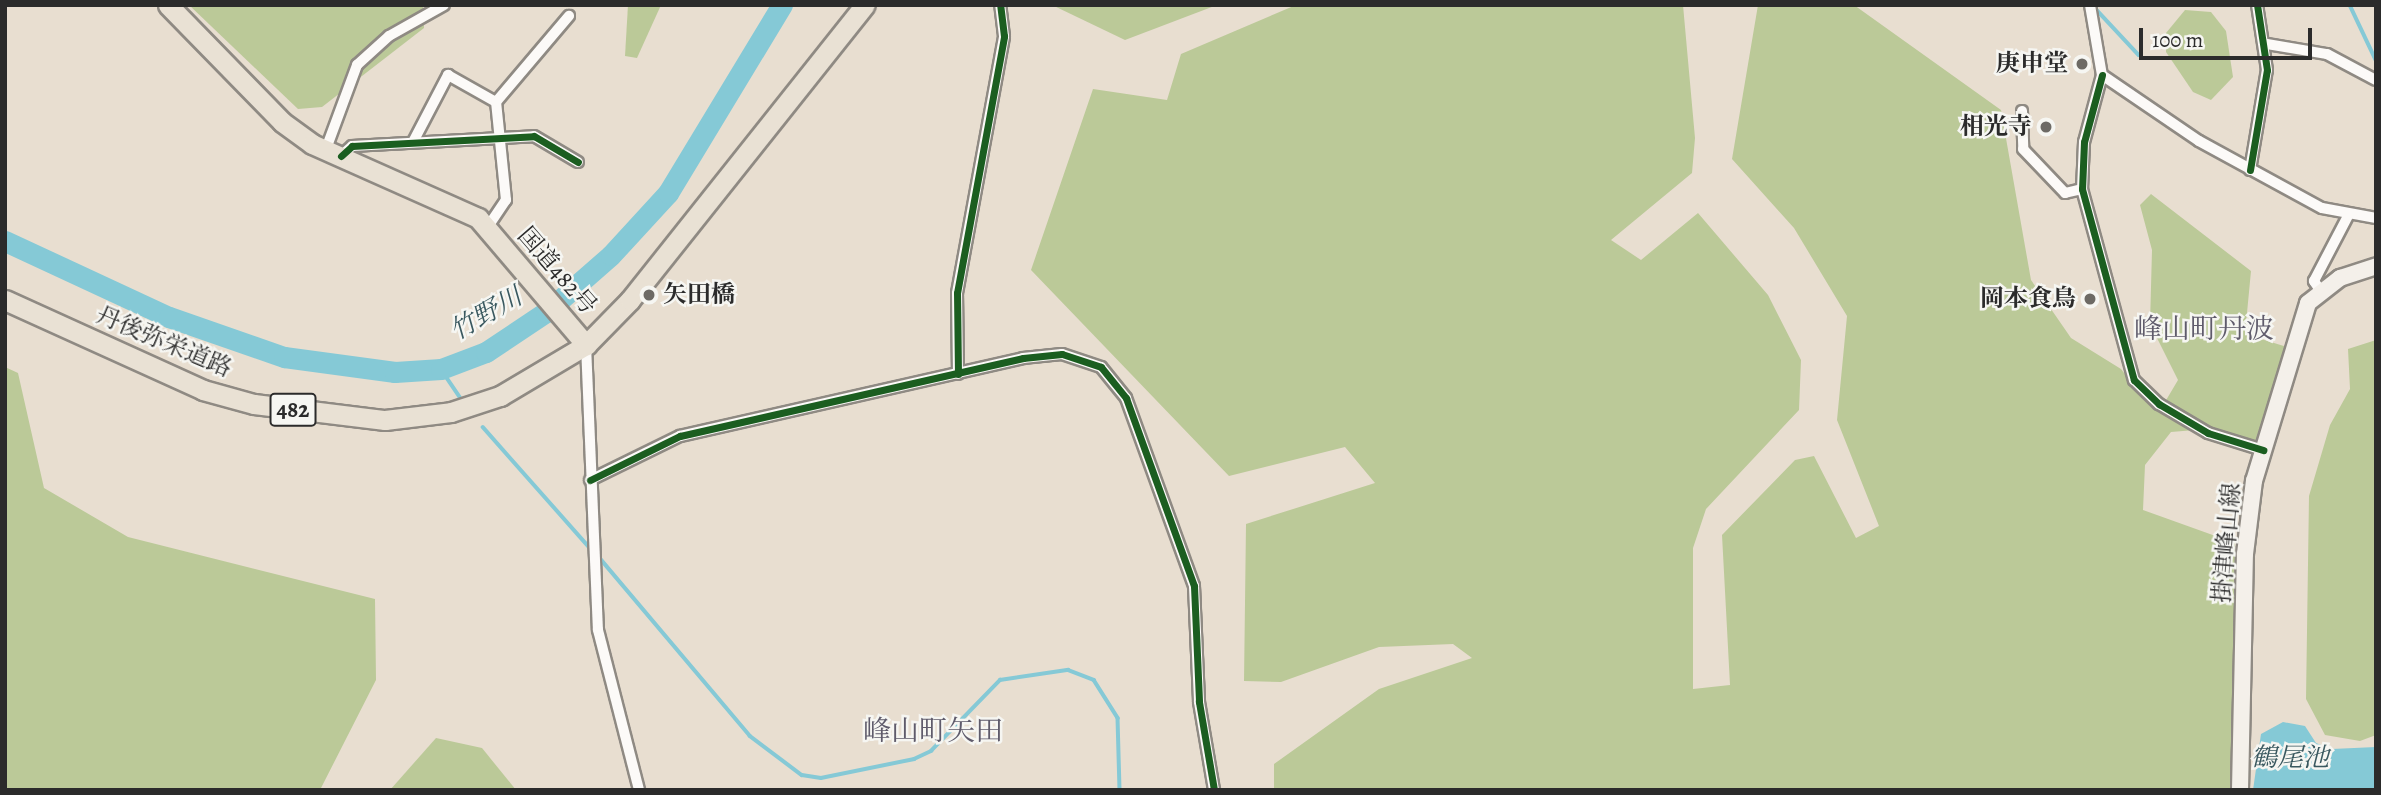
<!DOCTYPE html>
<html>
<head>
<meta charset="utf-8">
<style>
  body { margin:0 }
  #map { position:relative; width:2381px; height:795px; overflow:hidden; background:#e8ded0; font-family:Alegreya,"Noto Serif JP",serif }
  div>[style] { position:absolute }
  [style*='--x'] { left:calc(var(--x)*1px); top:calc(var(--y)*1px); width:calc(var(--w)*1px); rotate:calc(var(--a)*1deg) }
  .forest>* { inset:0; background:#bbc998 }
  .water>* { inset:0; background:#85c9d6 }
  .stream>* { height:3.5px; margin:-1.75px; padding:0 1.75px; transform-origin:1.75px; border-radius:1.75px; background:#85c9d6 }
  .river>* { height:21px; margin:-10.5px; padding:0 10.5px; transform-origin:10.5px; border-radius:10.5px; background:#85c9d6 }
  .roads { filter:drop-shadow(2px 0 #8f8a83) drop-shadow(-2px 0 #8f8a83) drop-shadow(0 2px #8f8a83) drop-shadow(0 -2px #8f8a83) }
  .minor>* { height:10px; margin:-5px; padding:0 5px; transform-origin:5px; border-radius:5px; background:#fcfaf8 }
  .secondary>* { height:16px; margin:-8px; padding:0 8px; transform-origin:8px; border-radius:8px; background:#f4f0ea }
  .trunk>* { height:19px; margin:-9.5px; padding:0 9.5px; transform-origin:9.5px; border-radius:9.5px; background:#e9e1d4 }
  .cycleway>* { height:7px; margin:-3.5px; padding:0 3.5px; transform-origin:3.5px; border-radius:3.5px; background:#1b5e20 }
  .dots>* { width:19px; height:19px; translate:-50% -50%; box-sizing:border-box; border:4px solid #f6f6f2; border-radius:50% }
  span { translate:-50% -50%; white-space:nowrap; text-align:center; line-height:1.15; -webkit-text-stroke:5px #f6f6f2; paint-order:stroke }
  .shield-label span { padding:2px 5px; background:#f6f6f2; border:2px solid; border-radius:5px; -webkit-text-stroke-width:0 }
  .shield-label { font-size:23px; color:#2b2b2b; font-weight:700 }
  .poi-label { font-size:24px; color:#2b2b2b; font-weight:700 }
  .right { translate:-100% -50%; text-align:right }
  .left { translate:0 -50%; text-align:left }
  .street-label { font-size:24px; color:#2b2b2b }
  .water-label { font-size:26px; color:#39585f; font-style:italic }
  .quarter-label { font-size:28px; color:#5f5b6b }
  .frame { position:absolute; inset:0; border:7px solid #2b2b2b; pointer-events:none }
  .scale { position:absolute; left:2139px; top:28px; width:173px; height:32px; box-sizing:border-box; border:4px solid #2b2b2b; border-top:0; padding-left:9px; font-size:21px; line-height:24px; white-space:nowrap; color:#2b2b2b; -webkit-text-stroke:5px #f6f6f2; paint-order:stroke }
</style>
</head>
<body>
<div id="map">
  <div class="forest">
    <div style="clip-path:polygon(189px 5px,423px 5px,424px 28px,322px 107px,298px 109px)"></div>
    <div style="clip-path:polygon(628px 5px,661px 5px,637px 58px,625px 56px)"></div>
    <div style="clip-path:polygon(1052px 5px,1217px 5px,1125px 40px)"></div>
    <div style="clip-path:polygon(1296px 5px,1683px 5px,1695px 138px,1692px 173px,1611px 240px,1641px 260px,1698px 213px,1768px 295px,1801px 360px,1799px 410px,1706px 509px,1693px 548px,1693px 689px,1730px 685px,1722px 535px,1795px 460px,1814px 456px,1856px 538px,1879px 526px,1837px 420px,1847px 316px,1794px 228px,1732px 159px,1758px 5px,1854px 5px,2001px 110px,2031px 280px,2071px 338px,2121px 369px,2144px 399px,2195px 430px,2171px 432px,2145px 465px,2143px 510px,2235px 543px,2233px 790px,1274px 790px,1274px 764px,1379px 689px,1472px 658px,1453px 644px,1379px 647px,1281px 682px,1244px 681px,1246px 524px,1375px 483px,1345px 447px,1229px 476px,1031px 270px,1093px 89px,1167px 100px,1181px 54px)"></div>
    <div style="clip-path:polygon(2185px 10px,2211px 12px,2226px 31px,2233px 77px,2211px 100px,2193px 92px,2166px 52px,2166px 33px)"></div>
    <div style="clip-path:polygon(2151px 194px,2251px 271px,2245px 334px,2287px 347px,2255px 443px,2211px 429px,2165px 402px,2178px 380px,2150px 324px,2152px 250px,2140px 205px)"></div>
    <div style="clip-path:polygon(2376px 340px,2376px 735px,2360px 741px,2325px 735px,2306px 699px,2309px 496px,2330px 425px,2350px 389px,2348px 349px)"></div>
    <div style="clip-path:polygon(5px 367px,18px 373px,44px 488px,128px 537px,375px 599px,376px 680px,320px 790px,5px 790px)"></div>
    <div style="clip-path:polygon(436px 738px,482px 748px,516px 790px,390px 790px)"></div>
  </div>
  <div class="water">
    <div style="clip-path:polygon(2283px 722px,2305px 726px,2316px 743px,2332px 749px,2376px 747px,2376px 790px,2253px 790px,2261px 734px)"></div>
  </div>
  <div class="stream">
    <div style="--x:2350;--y:5;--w:61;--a:64.7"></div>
    <div style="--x:2095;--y:8;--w:64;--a:46.9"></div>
    <div style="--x:441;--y:369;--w:34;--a:56"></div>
    <div style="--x:483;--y:427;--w:163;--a:48.5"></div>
    <div style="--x:599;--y:557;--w:234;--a:49.8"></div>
    <div style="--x:750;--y:736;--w:65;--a:36.9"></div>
    <div style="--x:802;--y:775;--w:19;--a:9"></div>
    <div style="--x:821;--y:778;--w:95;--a:-11.5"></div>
    <div style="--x:914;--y:759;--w:19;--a:-25"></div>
    <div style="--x:931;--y:751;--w:99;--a:-45.8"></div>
    <div style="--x:1000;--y:680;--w:69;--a:-8.4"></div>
    <div style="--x:1068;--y:670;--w:28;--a:21"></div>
    <div style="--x:1094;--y:680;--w:45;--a:57.7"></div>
    <div style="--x:1118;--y:718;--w:72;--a:88.4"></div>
  </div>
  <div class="river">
    <div style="--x:5;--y:241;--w:181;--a:24.9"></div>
    <div style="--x:169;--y:317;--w:122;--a:19.2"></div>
    <div style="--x:284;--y:357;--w:112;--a:7.7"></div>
    <div style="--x:395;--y:372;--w:46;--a:-3.7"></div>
    <div style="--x:441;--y:369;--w:48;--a:-20.7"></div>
    <div style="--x:486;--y:352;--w:72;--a:-33.7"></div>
    <div style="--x:546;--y:312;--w:86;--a:-41.2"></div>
    <div style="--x:611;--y:255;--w:84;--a:-47.4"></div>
    <div style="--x:668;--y:193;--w:220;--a:-58.8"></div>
  </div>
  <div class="roads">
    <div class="minor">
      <div style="--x:2090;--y:5;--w:71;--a:80.3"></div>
      <div style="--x:2102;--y:75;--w:117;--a:34.2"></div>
      <div style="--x:2199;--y:141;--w:140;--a:28.6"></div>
      <div style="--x:2322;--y:208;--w:55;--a:10.5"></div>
      <div style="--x:2267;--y:44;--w:61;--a:9.5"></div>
      <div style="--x:2327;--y:54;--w:55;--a:28"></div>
      <div style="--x:2102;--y:75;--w:69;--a:105"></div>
      <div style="--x:2084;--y:142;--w:47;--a:92.4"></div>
      <div style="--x:2082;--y:189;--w:198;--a:74.8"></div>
      <div style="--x:2134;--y:380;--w:35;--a:44"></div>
      <div style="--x:2159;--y:404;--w:57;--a:30.6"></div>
      <div style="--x:2208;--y:433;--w:58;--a:17.2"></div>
      <div style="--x:2022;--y:111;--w:38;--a:88"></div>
      <div style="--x:2023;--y:149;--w:61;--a:46.3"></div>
      <div style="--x:2065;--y:193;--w:17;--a:-13"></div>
      <div style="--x:413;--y:142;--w:76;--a:-62.4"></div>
      <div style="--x:448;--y:75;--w:55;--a:29.4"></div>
      <div style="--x:326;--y:149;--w:90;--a:-69.7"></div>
      <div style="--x:357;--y:65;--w:43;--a:-42.2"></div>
      <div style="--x:389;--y:36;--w:63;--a:-29.4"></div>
      <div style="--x:341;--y:156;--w:15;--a:-42"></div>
      <div style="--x:352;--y:146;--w:182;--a:-3.1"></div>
      <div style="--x:534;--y:136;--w:51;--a:30.6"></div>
      <div style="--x:2250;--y:170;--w:101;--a:-80.4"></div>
      <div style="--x:2267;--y:70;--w:66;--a:-98.7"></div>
      <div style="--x:487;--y:228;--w:34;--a:-56"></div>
      <div style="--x:506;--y:200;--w:99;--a:-95.8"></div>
      <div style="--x:496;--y:102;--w:113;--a:-49.7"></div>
      <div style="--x:2320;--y:290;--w:11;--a:-124"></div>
      <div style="--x:2314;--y:281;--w:73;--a:-62.4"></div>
      <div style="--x:586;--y:345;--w:285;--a:87.6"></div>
      <div style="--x:598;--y:630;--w:165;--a:75.6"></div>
      <div style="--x:958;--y:374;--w:81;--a:-90.7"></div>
      <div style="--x:957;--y:293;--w:261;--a:-79.6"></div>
      <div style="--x:1004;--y:36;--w:31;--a:-97"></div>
      <div style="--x:590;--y:480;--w:100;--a:-26.1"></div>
      <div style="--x:680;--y:436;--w:352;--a:-12.8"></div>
      <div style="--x:1023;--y:358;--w:39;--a:-6"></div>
      <div style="--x:1062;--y:354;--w:41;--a:18.4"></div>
      <div style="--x:1101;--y:367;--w:40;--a:51"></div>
      <div style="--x:1126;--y:398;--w:200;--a:70.1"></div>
      <div style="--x:1194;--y:586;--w:116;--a:87.5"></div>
      <div style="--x:1199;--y:702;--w:89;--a:80.3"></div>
    </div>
    <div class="secondary">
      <div style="--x:2240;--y:790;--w:236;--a:-88.8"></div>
      <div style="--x:2245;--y:554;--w:74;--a:-83"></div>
      <div style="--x:2254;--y:481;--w:186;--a:-73.1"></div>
      <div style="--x:2308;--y:303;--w:41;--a:-38"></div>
      <div style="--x:2340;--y:278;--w:38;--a:-18"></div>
    </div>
    <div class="trunk">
      <div style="--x:168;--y:5;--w:163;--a:45.7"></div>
      <div style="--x:282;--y:122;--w:37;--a:36"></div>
      <div style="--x:312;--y:144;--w:182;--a:24"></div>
      <div style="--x:478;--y:218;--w:167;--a:49.6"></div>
      <div style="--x:5;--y:300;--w:217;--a:24.4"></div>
      <div style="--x:203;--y:390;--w:53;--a:15.4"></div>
      <div style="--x:254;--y:404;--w:132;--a:7"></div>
      <div style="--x:385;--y:420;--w:66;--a:-6.9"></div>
      <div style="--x:451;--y:412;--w:52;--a:-18.1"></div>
      <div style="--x:500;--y:396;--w:100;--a:-30.7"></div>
      <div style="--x:586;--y:345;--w:63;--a:-45.6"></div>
      <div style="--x:630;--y:300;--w:377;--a:-51.5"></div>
    </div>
  </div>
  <div class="cycleway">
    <div style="--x:2102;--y:75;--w:69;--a:105"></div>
    <div style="--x:2084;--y:142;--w:47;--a:92.4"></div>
    <div style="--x:2082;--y:189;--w:198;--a:74.8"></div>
    <div style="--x:2134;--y:380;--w:35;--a:44"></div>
    <div style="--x:2159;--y:404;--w:57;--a:30.6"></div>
    <div style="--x:2208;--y:433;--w:58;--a:17.2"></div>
    <div style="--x:341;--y:156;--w:15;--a:-42"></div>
    <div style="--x:352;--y:146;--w:182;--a:-3.1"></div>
    <div style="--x:534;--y:136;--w:51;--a:30.6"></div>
    <div style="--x:2250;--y:170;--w:101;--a:-80.4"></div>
    <div style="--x:2267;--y:70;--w:66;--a:-98.7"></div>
    <div style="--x:958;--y:374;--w:81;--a:-90.7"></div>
    <div style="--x:957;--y:293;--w:261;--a:-79.6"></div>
    <div style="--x:1004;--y:36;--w:31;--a:-97"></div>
    <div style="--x:590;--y:480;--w:100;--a:-26.1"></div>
    <div style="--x:680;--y:436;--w:352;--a:-12.8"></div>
    <div style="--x:1023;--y:358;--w:39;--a:-6"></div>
    <div style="--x:1062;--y:354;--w:41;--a:18.4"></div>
    <div style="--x:1101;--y:367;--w:40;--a:51"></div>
    <div style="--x:1126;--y:398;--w:200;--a:70.1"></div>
    <div style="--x:1194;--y:586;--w:116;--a:87.5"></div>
    <div style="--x:1199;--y:702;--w:89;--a:80.3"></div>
  </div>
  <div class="dots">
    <div style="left:2082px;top:64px;background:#6d6a65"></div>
    <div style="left:2046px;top:127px;background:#6d6a65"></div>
    <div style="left:649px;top:295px;background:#6d6a65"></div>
    <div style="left:2090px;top:299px;background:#6d6a65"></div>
  </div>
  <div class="shield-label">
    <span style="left:293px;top:410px">482</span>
  </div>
  <div class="poi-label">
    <span class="right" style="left:2068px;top:64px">庚申堂</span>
    <span class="right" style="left:2032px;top:127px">相光寺</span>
    <span class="left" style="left:663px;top:295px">矢田橋</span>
    <span class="right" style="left:2076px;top:299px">岡本食鳥</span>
  </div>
  <div class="street-label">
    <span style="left:557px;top:271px;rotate:49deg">国道482号</span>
    <span style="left:164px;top:342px;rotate:23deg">丹後弥栄道路</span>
    <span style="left:2227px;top:543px;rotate:-85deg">掛津峰山線</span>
  </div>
  <div class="water-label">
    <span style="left:486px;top:314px;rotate:-30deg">竹野川</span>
    <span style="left:2290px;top:758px">鶴尾池</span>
  </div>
  <div class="quarter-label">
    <span style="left:2204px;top:329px">峰山町丹波</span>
    <span style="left:933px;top:731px">峰山町矢田</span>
  </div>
  <div class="frame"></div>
  <div class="scale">100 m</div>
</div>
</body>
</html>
